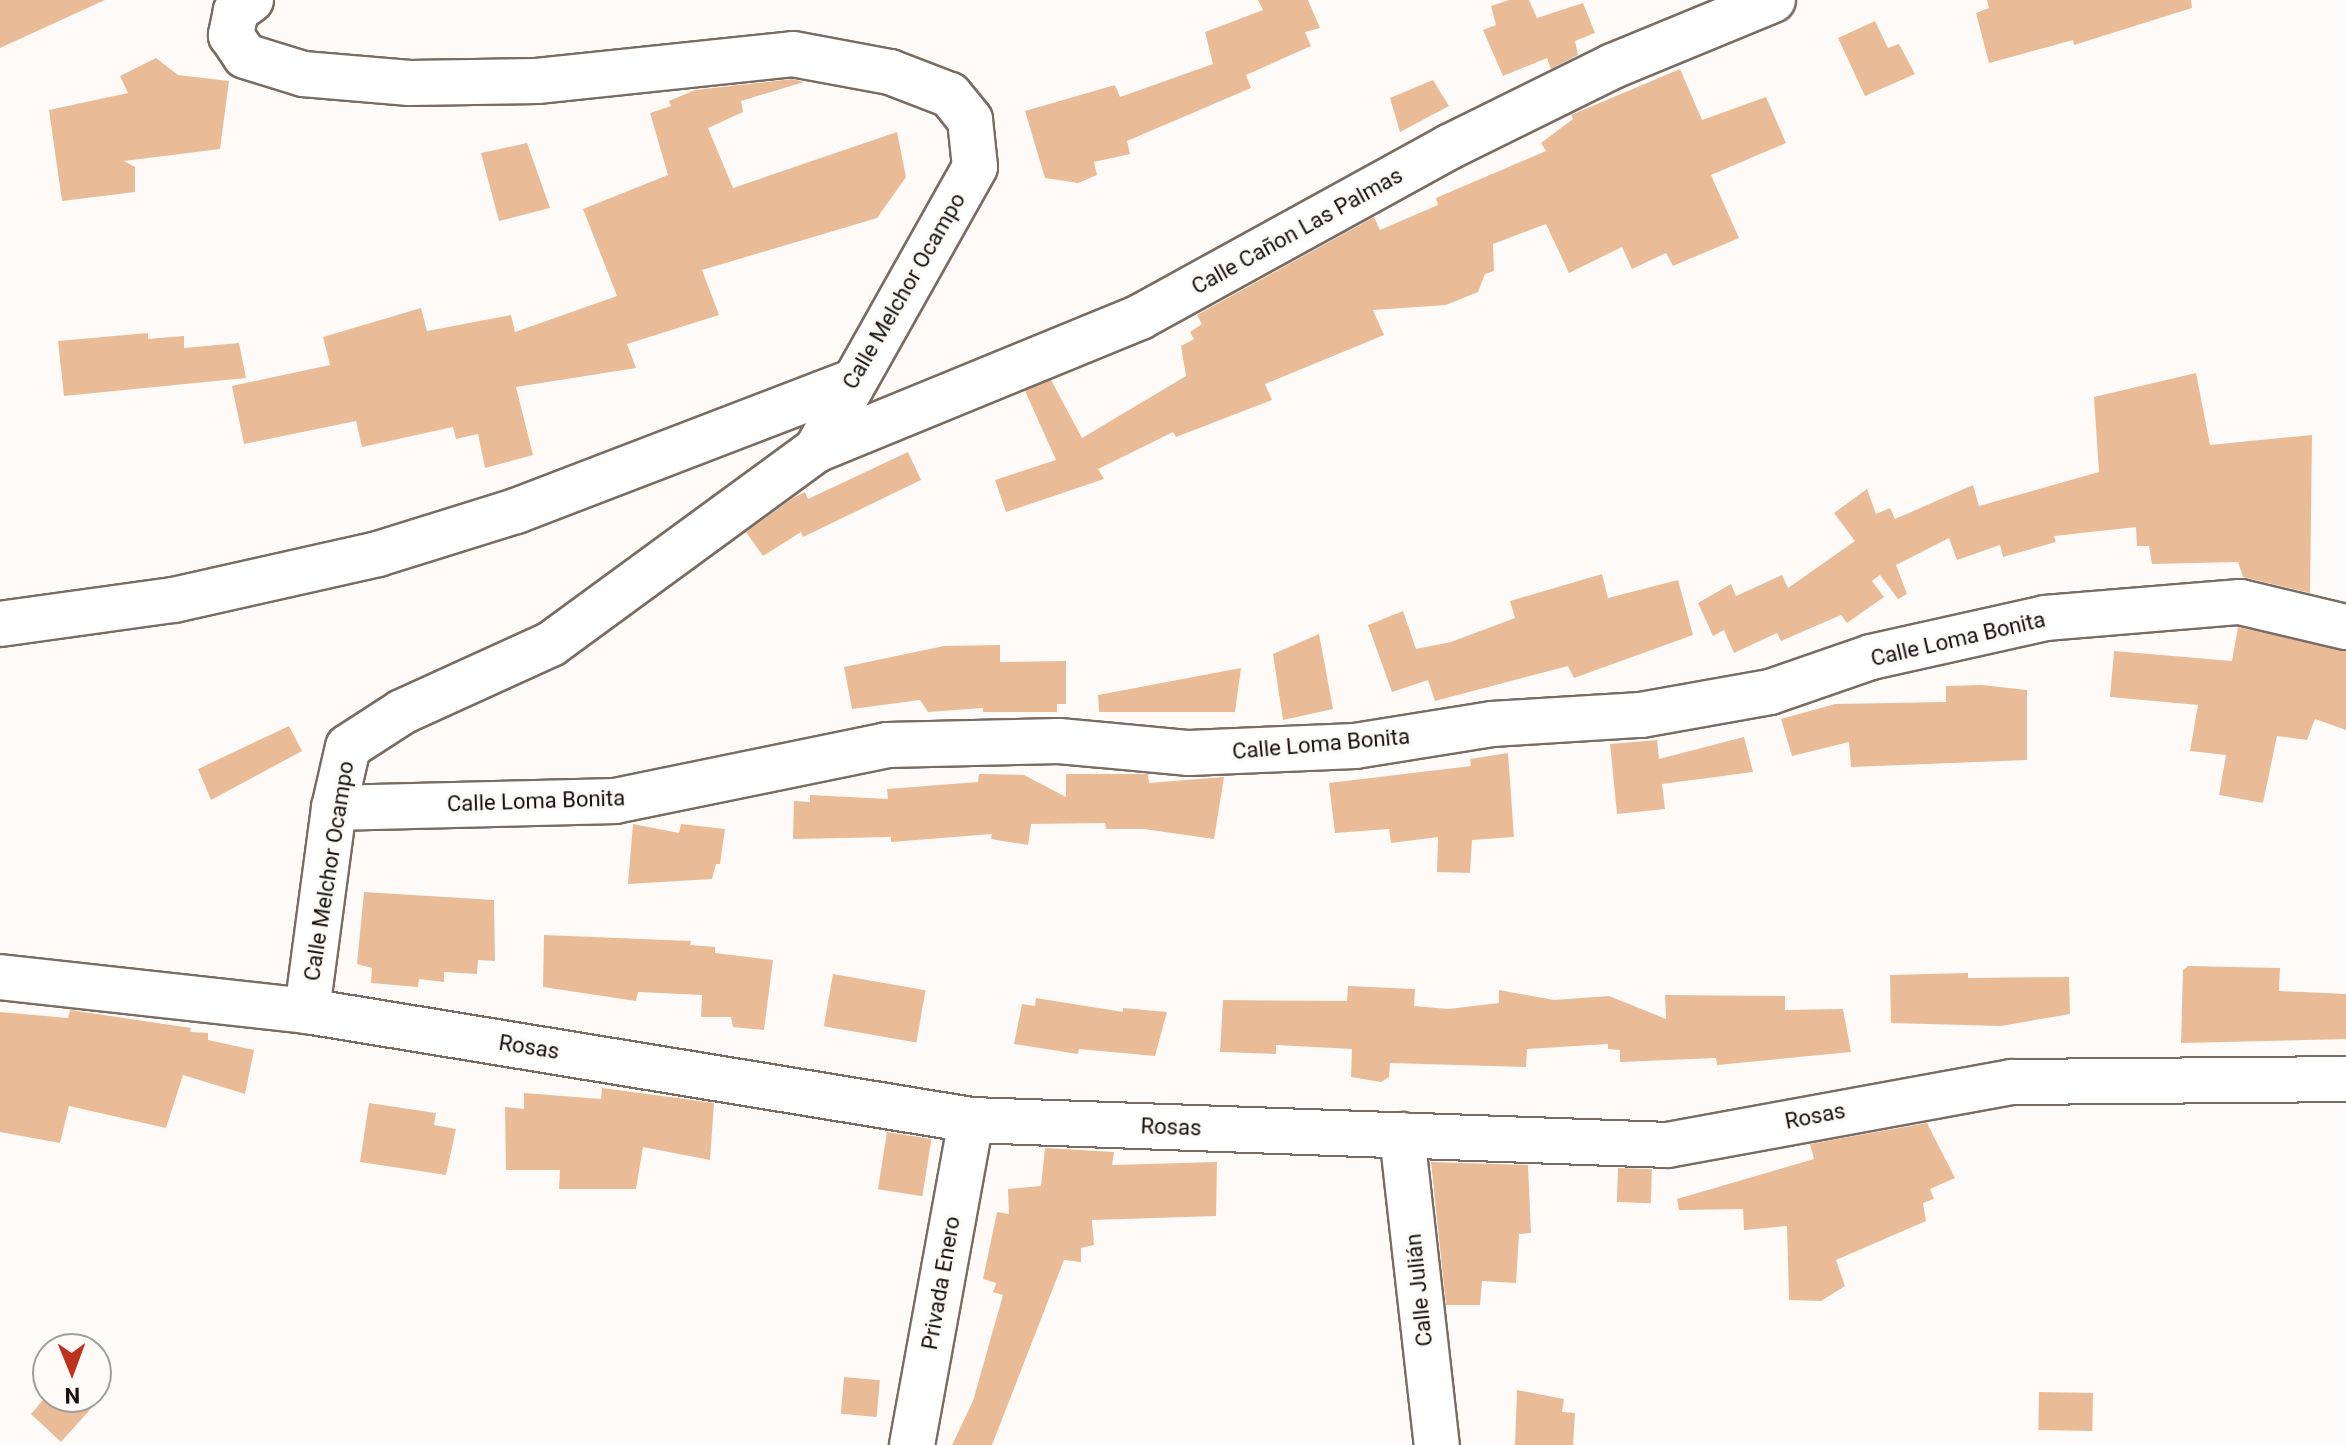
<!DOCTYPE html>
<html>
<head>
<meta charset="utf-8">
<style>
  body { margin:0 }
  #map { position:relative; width:2346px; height:1445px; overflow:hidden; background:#fdfaf8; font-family:Roboto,sans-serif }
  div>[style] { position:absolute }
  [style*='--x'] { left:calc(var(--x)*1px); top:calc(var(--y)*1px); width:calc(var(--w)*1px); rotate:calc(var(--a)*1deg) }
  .building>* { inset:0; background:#e9bc97; transform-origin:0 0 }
  .roads { filter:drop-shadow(2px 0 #786c64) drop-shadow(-2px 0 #786c64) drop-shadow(0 2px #786c64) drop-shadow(0 -2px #786c64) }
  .minor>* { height:44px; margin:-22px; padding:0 22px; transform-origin:22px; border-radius:22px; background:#fff }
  span { translate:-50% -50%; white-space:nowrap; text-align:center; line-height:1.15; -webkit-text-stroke:6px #fdfaf8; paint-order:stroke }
  .street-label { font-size:22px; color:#16110e }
  .north { position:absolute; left:32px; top:1333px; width:80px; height:80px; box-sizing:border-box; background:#fdfaf8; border:2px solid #a19d9a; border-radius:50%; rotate:179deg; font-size:22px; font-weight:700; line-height:32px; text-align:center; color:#16110e }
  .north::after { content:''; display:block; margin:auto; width:28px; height:36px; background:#be321d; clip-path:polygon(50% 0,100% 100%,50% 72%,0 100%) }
</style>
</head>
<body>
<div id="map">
  <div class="building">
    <div style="clip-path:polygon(0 0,105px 0,0 48px)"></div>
    <div style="clip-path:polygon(1258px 0,1308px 0,1320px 28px,1305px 32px,1311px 46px,1246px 75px,1251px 88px,1127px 141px,1130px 154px,1094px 162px,1097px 175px,1078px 183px,1045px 178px,1025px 111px,1115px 85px,1120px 97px,1213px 64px,1205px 32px,1263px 10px)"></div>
    <div style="clip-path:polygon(1509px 0,1529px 0,1537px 18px,1583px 3px,1595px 33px,1575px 41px,1578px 55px,1551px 69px,1547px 58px,1503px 76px,1483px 30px,1496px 25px,1491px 6px)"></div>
    <div style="clip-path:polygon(1987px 0,2191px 0,2192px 8px,2074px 45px,2073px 40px,1989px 63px,1976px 13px,1989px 8px)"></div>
    <div style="clip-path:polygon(1875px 21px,1888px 48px,1899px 44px,1915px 74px,1865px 96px,1838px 38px)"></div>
    <div style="clip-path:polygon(156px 58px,178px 75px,229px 81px,220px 149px,124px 161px,135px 167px,135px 192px,62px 201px,49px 110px,128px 93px,120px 76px)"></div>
    <div style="clip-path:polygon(1680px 69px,1702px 120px,1766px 97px,1786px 143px,1711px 175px,1739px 238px,1673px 266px,1666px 253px,1632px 269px,1622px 247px,1569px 273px,1546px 224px,1493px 244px,1494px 271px,1485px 274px,1478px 292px,1446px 305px,1373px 310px,1384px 335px,1265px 384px,1272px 400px,1176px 437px,1173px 432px,1098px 469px,1104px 479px,1006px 512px,995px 480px,1056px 460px,1025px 391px,1051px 380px,1082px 438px,1186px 376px,1181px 346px,1194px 339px,1190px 332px,1202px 324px,1197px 315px,1374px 217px,1380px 230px,1438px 205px,1436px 198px,1546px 151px,1541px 143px,1573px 119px,1571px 115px)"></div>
    <div style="clip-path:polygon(792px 79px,804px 82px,741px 101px,743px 112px,708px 128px,733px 188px,897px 132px,906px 177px,877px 218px,702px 270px,719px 315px,627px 344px,636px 368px,516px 387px,533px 455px,485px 468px,478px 434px,456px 439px,453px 427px,362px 447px,356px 421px,244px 444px,232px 386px,330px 365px,323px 337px,421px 308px,427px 331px,511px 315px,515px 332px,617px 296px,583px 209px,668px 175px,650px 113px,671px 106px,669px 101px,695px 90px)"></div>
    <div style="clip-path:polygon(1433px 80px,1449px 106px,1400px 132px,1390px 98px)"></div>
    <div style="clip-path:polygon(527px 143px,550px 208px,499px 221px,481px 153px)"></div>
    <div style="clip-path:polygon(148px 333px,148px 339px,184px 336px,184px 348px,239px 343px,246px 378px,64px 396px,58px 341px)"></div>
    <div style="clip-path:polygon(2196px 373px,2210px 445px,2312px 435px,2310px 593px,2243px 577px,2238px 562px,2152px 564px,2149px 546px,2137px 546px,2136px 527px,2054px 536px,2056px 542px,2003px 557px,2000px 545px,1957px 560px,1949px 538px,1896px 565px,1907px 594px,1898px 599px,1880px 575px,1872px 581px,1884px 597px,1847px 623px,1841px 615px,1781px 641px,1777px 633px,1734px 653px,1724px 630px,1713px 636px,1698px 603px,1731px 584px,1736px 596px,1782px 575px,1788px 588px,1855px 541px,1834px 513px,1867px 489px,1876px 514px,1890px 508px,1895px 519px,1973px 485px,1979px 506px,2099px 472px,2094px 397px)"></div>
    <div style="clip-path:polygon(908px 452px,921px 480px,803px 537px,801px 532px,763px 556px,746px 532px,793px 498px,805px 492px,808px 499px)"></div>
    <div style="clip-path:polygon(1602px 574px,1608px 598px,1678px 580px,1693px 635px,1574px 678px,1568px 666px,1435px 701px,1428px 680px,1392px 692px,1368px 625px,1403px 611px,1416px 649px,1451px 642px,1515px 618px,1510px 601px)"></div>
    <div style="clip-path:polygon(2238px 627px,2346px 651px,2346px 730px,2315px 719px,2307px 740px,2277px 736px,2263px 803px,2219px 795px,2226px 755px,2190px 751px,2198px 705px,2110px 697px,2114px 651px,2232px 661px)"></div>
    <div style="clip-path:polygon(1319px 634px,1333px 709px,1283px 720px,1273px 654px)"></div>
    <div style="clip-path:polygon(1000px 645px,1000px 662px,1066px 661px,1066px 704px,1057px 704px,1057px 712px,983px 712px,983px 708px,928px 712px,920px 700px,852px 709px,844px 667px,944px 646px)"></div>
    <div style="clip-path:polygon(1241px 668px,1235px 712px,1099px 712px,1098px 695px)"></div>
    <div style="clip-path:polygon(1982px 685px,2027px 690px,2027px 760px,1851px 767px,1849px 742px,1792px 756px,1781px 719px,1835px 704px,1946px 702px,1946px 686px)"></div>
    <div style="clip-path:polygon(289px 726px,302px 751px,211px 800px,198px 769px)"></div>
    <div style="clip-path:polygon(1744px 737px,1753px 772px,1662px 784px,1665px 809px,1617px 814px,1610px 744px,1657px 740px,1659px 759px)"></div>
    <div style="clip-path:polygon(1508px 753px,1514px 837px,1472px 840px,1470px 873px,1437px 872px,1438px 837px,1391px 843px,1389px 829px,1335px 833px,1329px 783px,1471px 766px,1470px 759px)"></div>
    <div style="clip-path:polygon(979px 774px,1024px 775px,1066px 797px,1066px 774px,1148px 774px,1149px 783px,1224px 777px,1214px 839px,1144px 829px,1106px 829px,1105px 823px,1031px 824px,1028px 845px,991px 839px,992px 834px,891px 842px,891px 837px,793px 839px,794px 801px,810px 802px,810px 795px,888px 799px,887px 789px,978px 782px)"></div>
    <div style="clip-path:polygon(633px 824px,679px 833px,681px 824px,725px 829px,720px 864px,716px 864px,712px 879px,628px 884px)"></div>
    <div style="clip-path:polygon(364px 892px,494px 900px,495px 961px,478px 960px,477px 974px,444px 972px,444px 982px,419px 979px,418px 987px,371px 983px,372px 968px,357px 964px)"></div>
    <div style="clip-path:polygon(544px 935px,691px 941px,690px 945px,715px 947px,715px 953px,773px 960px,764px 1030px,733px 1027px,731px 1017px,701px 1017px,702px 995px,638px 992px,636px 1001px,543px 987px)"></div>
    <div style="clip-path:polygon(2188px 966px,2280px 968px,2279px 991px,2346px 994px,2346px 1039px,2181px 1043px,2183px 970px)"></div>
    <div style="clip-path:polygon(1968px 973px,1968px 978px,2069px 977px,2070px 1014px,2001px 1026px,1891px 1023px,1890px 975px)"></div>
    <div style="left:833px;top:974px;width:94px;height:53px;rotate:10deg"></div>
    <div style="clip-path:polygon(1348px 986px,1415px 989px,1414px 1006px,1448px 1009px,1499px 1003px,1499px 990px,1554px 1000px,1609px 996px,1666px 1019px,1665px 995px,1785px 996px,1785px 1010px,1843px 1009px,1851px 1052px,1717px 1065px,1716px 1058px,1620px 1062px,1620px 1050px,1608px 1049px,1608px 1044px,1527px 1049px,1526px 1067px,1390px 1063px,1389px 1077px,1381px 1082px,1351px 1077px,1352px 1049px,1276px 1045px,1276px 1054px,1220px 1052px,1223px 1000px,1347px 1001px)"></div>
    <div style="clip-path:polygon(1036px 998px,1123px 1012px,1123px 1008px,1167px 1012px,1155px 1056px,1079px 1049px,1078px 1054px,1014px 1044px,1022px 1004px,1035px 1006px)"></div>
    <div style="clip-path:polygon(70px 1010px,191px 1028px,190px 1032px,208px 1033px,208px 1040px,254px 1050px,245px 1094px,183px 1075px,166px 1128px,69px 1106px,60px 1143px,0 1132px,0 1012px,68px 1018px)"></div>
    <div style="clip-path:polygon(602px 1088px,714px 1103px,710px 1160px,643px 1147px,636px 1189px,559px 1189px,560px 1170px,506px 1170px,505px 1107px,524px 1109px,524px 1093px,601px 1099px)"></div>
    <div style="clip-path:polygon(369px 1103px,436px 1113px,434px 1125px,456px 1129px,446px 1175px,360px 1162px)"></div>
    <div style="clip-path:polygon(1927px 1123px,1955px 1178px,1930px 1189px,1934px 1199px,1923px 1203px,1926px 1221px,1836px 1260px,1845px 1286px,1821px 1301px,1789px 1300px,1787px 1226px,1744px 1230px,1743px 1209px,1679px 1210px,1677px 1199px,1814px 1159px,1810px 1144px)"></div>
    <div style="left:887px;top:1132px;width:45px;height:58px;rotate:9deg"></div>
    <div style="clip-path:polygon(1045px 1148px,1114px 1152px,1112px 1165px,1217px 1162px,1216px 1216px,1092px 1220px,1094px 1245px,1081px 1248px,1081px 1262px,1064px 1260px,992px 1445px,952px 1445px,973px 1401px,1003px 1295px,993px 1292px,996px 1283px,983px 1279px,997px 1212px,1009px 1214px,1008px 1189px,1041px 1186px)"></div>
    <div style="clip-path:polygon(1431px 1162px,1528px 1165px,1531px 1233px,1519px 1234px,1516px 1283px,1482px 1281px,1480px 1305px,1446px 1305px)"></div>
    <div style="left:1618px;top:1168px;width:34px;height:34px;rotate:2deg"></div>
    <div style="left:844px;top:1377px;width:36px;height:37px;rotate:5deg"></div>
    <div style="clip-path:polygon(96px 1386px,104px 1394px,61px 1442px,31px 1414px,48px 1394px,96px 1397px)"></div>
    <div style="clip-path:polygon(1517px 1390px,1564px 1399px,1562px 1412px,1575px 1413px,1573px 1445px,1515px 1445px)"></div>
    <div style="left:2039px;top:1392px;width:54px;height:38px;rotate:1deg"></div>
  </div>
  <div class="roads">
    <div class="minor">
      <div style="--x:251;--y:0;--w:19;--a:144"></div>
      <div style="--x:236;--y:11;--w:25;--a:102"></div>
      <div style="--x:231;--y:35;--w:25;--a:56"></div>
      <div style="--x:245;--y:56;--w:61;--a:17.2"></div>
      <div style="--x:303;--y:74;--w:107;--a:4.8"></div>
      <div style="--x:410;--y:83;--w:127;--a:-0.9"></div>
      <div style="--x:537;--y:81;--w:257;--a:-6"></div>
      <div style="--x:793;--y:54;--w:99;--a:10.5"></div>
      <div style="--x:890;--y:72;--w:64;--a:21"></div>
      <div style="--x:950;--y:95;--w:32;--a:51"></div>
      <div style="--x:970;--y:120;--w:47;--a:83.9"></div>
      <div style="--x:975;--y:167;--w:325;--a:119.3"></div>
      <div style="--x:816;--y:450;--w:328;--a:143.8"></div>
      <div style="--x:551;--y:644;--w:164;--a:155.5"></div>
      <div style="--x:402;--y:712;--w:64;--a:147.1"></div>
      <div style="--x:348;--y:747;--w:63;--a:102.9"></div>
      <div style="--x:334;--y:808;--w:205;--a:97.6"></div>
      <div style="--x:816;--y:450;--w:350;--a:-22.3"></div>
      <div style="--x:1140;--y:317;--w:353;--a:-28.8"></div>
      <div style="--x:1449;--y:147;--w:183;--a:-26.3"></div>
      <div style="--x:1613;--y:66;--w:173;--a:-22.4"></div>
      <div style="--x:0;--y:624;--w:176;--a:-7.9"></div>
      <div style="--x:174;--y:600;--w:209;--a:-12.7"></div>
      <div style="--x:378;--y:554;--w:145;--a:-17.3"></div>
      <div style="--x:516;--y:511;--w:358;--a:-21"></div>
      <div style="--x:334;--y:808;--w:281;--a:-1.4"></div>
      <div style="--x:615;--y:801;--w:278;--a:-11.6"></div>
      <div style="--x:887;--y:745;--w:172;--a:-1.3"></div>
      <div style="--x:1059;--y:741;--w:131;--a:5.3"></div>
      <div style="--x:1189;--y:753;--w:166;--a:-2.4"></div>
      <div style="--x:1355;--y:746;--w:139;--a:-9.1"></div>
      <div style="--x:1492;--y:724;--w:149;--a:-3.5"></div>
      <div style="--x:1641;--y:715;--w:131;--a:-10.1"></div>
      <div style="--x:1770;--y:692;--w:107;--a:-19.1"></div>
      <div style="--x:1871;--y:657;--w:178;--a:-12.6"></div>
      <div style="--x:2045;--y:618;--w:196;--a:-4.7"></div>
      <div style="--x:2240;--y:602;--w:109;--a:13.3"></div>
      <div style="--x:0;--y:977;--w:309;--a:6.3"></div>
      <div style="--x:307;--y:1011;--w:673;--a:9.32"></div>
      <div style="--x:971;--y:1120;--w:697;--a:2.05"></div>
      <div style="--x:1668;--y:1145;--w:349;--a:-10.4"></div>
      <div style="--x:2011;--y:1082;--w:335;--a:-0.5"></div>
      <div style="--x:1402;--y:1135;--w:312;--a:83.6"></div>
      <div style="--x:912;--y:1445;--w:330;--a:-79.7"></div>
    </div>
  </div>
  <div class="street-label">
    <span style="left:1297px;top:231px;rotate:-29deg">Calle Cañon Las Palmas</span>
    <span style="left:904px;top:291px;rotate:-60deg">Calle Melchor Ocampo</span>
    <span style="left:1958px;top:639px;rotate:-13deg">Calle Loma Bonita</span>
    <span style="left:1321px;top:744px;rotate:-5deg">Calle Loma Bonita</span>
    <span style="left:536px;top:801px;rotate:-2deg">Calle Loma Bonita</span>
    <span style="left:329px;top:871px;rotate:-81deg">Calle Melchor Ocampo</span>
    <span style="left:529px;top:1047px;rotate:9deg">Rosas</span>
    <span style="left:1815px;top:1116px;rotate:-11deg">Rosas</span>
    <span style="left:1171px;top:1127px;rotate:2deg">Rosas</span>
    <span style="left:941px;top:1283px;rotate:-80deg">Privada Enero</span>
    <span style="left:1419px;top:1290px;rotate:-96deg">Calle Julián</span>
  </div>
  <div class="north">N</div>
</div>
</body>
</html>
